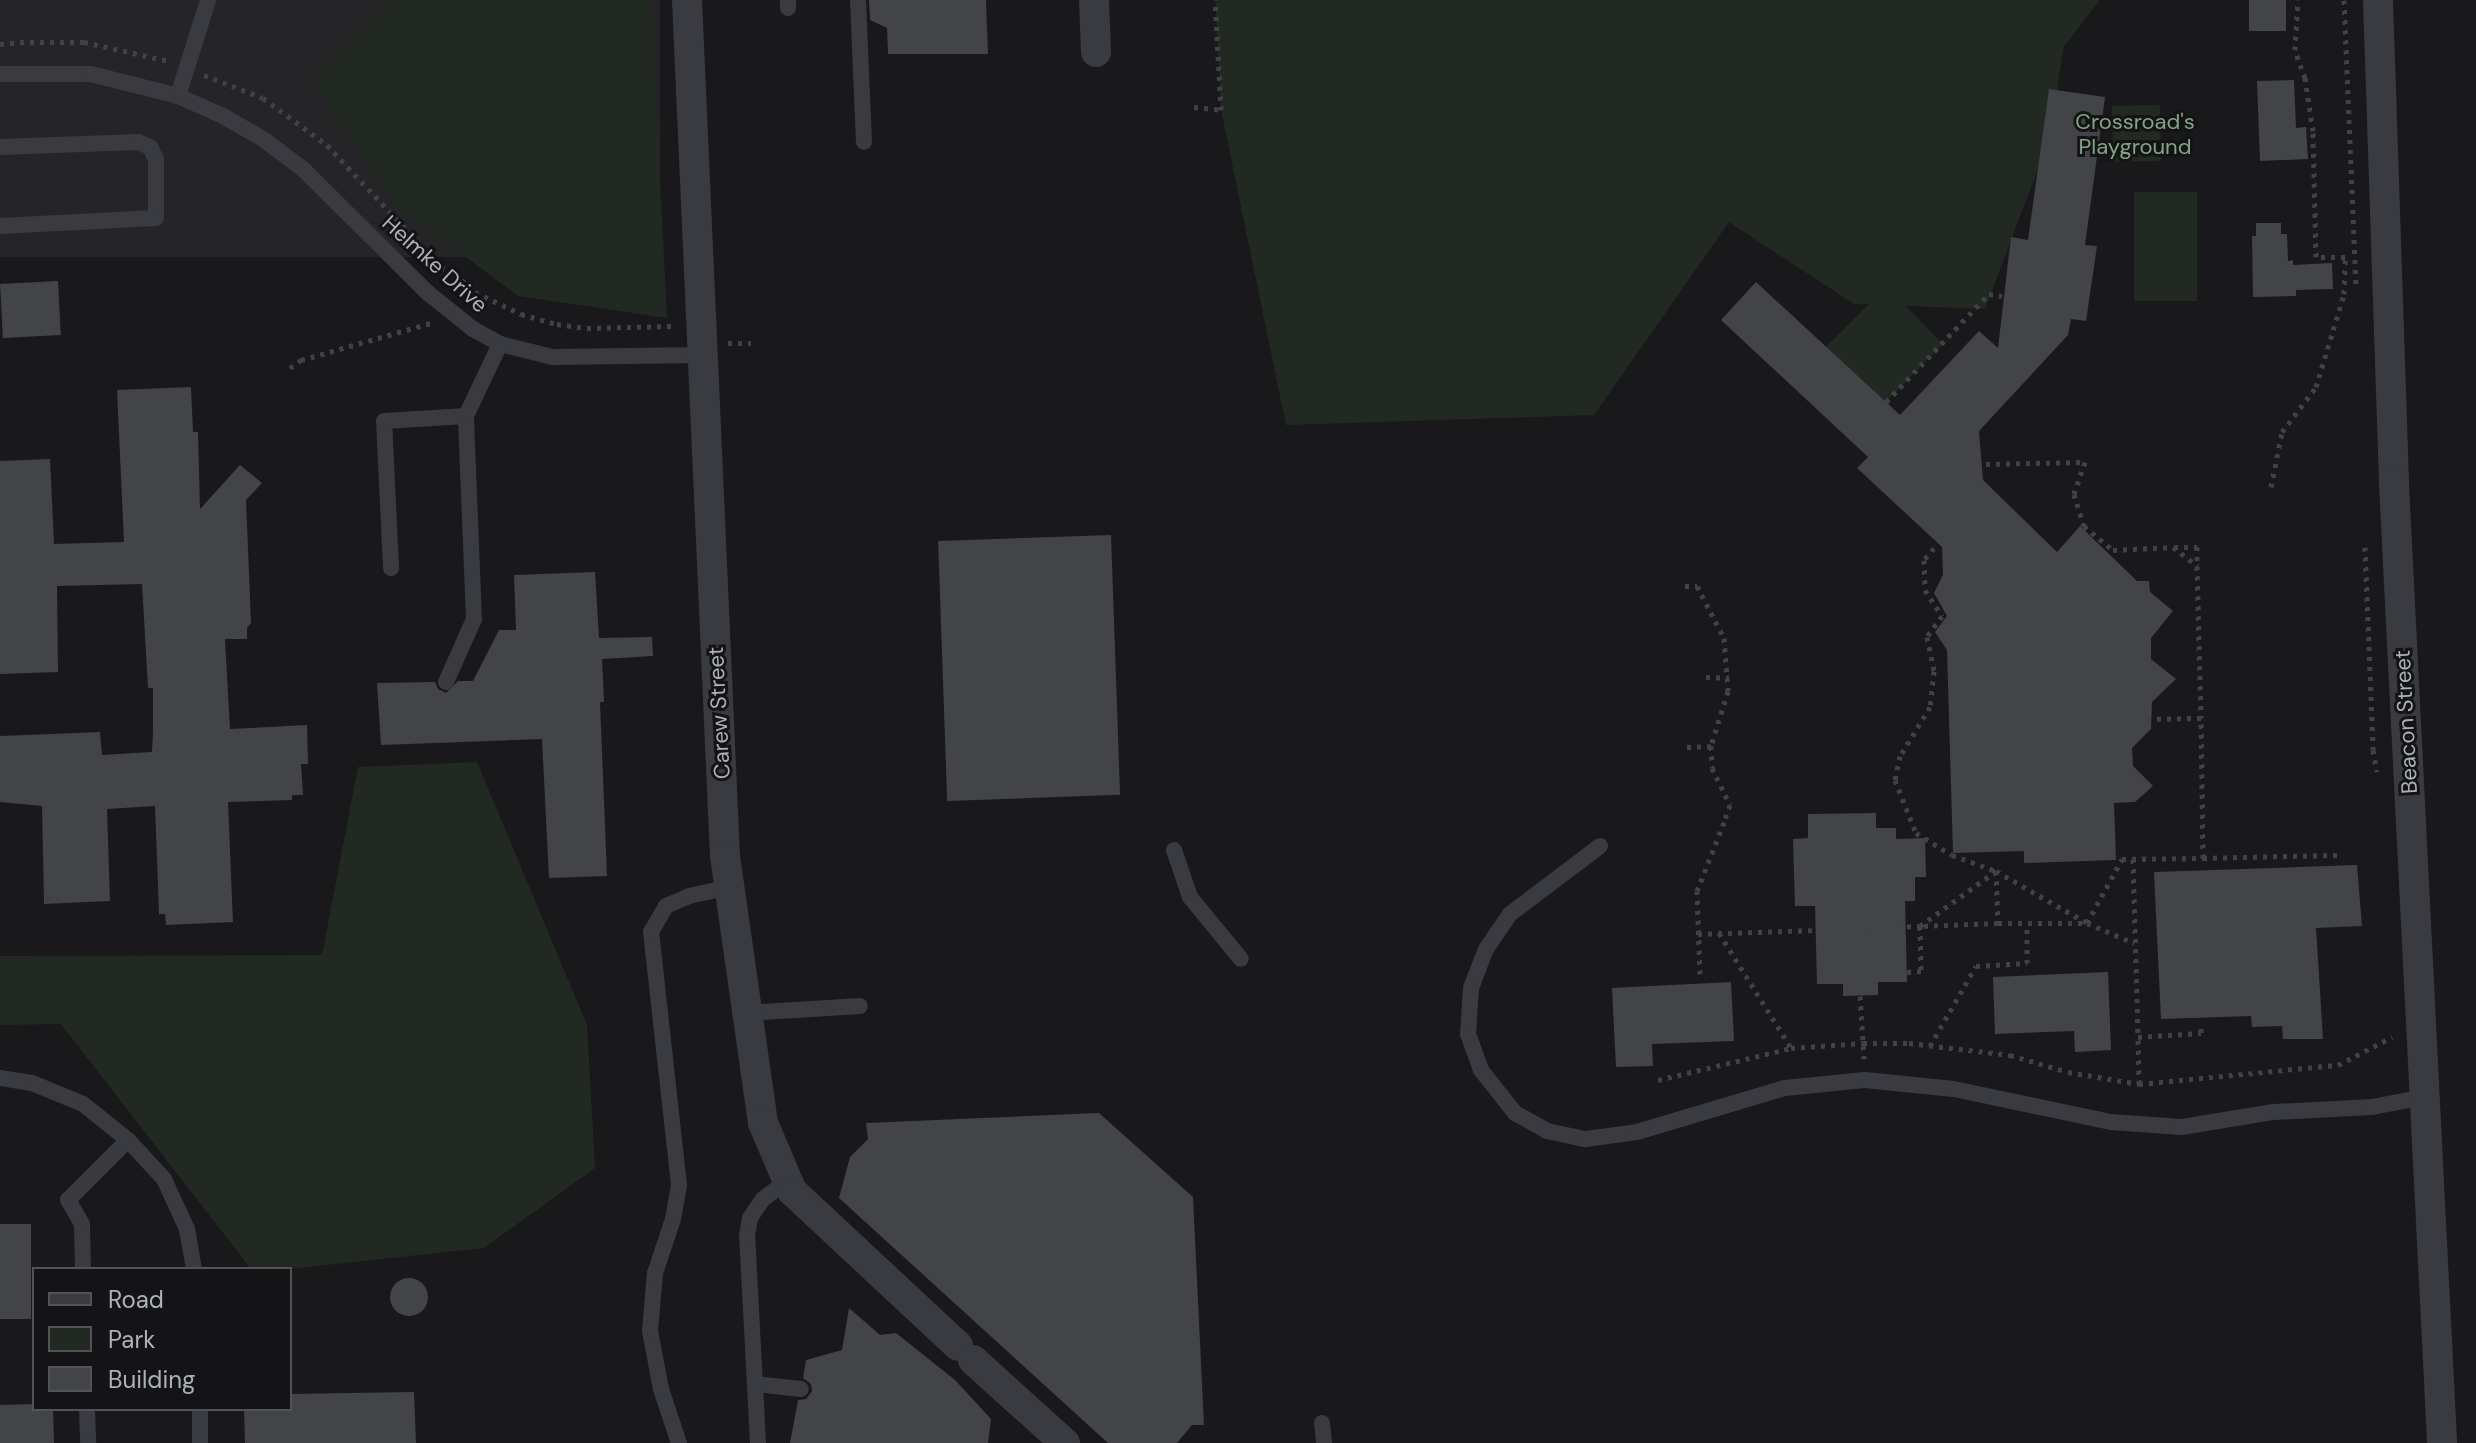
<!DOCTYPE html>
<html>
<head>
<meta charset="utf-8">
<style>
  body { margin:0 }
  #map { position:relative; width:2476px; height:1443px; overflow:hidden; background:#19191b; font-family:"DM Sans",sans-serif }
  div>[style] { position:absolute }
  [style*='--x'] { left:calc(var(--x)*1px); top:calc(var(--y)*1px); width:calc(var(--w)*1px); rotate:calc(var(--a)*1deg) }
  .built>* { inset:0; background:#252528; transform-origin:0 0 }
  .green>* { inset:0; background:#212922; transform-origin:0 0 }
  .building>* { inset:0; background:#434448; transform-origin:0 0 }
  .round { border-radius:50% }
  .path>* { height:5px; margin-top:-2.5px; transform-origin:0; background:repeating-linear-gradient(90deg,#404247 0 4px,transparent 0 10px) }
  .lane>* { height:16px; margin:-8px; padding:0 8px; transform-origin:8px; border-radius:8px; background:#3a3b40 }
  .street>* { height:30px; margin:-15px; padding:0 15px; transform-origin:15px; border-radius:15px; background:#3a3b40 }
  span { translate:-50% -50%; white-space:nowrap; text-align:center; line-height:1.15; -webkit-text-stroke:6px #141416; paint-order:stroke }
  .park-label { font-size:22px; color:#84a485 }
  .street-label { font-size:22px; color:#acb1ba }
  .legend { position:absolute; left:32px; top:1267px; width:260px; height:144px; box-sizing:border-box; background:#141416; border:2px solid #515358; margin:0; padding:10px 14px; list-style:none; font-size:24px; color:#acb1ba }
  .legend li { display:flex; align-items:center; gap:16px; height:40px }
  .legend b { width:40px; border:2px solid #515358 }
</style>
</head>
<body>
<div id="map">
  <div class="built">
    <div style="left:0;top:0;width:660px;height:257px"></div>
  </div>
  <div class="green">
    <div style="clip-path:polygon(391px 0,651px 0,667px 318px,518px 296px,394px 204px,312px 83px)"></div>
    <div style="clip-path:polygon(1215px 0,2100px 0,2064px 46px,2049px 140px,1985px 309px,1906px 306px,1943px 344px,1886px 402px,1826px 347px,1869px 304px,1854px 304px,1729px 222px,1594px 415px,1286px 425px,1221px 110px)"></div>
    <div style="left:2160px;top:105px;width:56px;height:48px;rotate:89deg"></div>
    <div style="left:2134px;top:192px;width:63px;height:109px"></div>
    <div style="clip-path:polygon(477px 762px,587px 1025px,595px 1168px,484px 1248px,289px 1269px,251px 1269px,61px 1024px,0 1025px,0 956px,322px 955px,358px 767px)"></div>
  </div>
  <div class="building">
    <div style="clip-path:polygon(869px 0,986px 0,988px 54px,888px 54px,887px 28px,870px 20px)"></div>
    <div style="left:2249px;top:0;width:37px;height:31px"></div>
    <div style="clip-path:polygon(2294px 80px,2296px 128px,2306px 127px,2308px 159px,2260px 161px,2257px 81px)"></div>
    <div style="clip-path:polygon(2049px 89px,2105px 97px,2085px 245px,2097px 246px,2086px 321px,2071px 319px,2068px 335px,1979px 431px,1983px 480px,2057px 552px,2080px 526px,2137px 581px,2149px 581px,2150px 592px,2173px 611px,2151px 638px,2151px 659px,2176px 679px,2152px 702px,2151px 729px,2132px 748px,2133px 766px,2153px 786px,2135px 802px,2114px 803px,2116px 860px,2024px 863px,2024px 851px,1953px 853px,1947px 650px,1935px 632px,1947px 616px,1934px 593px,1943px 575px,1942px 547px,1857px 468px,1868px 457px,1721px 320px,1756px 282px,1900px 415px,1979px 331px,1998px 348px,2011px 237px,2028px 240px)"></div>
    <div style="clip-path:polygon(2256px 223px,2281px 223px,2281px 234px,2287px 234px,2288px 261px,2293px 260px,2293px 265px,2332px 263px,2333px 289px,2296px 290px,2296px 296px,2253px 297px,2252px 236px,2256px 236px)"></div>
    <div style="left:58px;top:281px;width:54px;height:58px;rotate:87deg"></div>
    <div style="clip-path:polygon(191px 387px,193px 432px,198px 432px,200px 509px,240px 465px,262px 483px,246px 500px,251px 623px,247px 628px,247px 639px,225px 639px,230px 729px,307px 725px,308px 764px,301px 764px,303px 795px,292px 795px,292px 800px,228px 802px,233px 922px,166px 925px,165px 914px,159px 914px,155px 806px,107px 809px,110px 901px,44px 904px,42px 806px,0 802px,0 736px,100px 732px,102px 755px,152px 752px,153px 732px,153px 688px,148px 688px,142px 584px,57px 586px,58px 672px,0 674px,0 461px,50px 459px,54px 544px,124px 542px,117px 390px)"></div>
    <div style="left:1111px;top:535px;width:260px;height:173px;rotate:88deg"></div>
    <div style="clip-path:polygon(595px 572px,599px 638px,652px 637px,653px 656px,602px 659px,604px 702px,600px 702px,607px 876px,549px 878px,542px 739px,381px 745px,377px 683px,435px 682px,438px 689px,446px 693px,458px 681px,473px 681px,499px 630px,516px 630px,514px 575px)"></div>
    <div style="clip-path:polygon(1876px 813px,1876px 828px,1896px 828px,1896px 839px,1925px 838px,1926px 877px,1915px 877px,1915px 901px,1905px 901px,1907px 982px,1878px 982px,1878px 995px,1843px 996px,1843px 984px,1817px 984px,1815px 906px,1795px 906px,1793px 839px,1808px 838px,1808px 814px)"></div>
    <div style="clip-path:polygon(2357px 865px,2362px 926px,2316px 928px,2323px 1039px,2283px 1039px,2282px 1026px,2252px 1027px,2251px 1016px,2161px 1019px,2154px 872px)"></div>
    <div style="clip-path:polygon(2108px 972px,2111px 1050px,2075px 1052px,2074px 1031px,1995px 1034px,1993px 977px)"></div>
    <div style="clip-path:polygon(1731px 982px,1734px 1041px,1652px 1044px,1653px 1066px,1616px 1067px,1612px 988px)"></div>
    <div style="clip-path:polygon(1099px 1113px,1193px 1197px,1204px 1425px,1192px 1425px,1177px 1443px,1108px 1443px,839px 1198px,850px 1157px,868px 1139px,866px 1123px)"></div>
    <div style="left:0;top:1224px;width:31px;height:95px"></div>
    <div class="round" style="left:390px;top:1278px;width:38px;height:38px"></div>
    <div style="clip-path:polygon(849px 1308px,880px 1335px,896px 1333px,955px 1380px,991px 1419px,988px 1443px,790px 1443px,798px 1400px,806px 1399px,812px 1391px,811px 1384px,803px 1378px,806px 1360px,842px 1350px)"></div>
    <div style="clip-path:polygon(414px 1392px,416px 1443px,245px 1443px,244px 1409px,290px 1409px,290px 1394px)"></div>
    <div style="clip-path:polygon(34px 1404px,34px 1409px,53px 1409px,54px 1443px,0 1443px,0 1405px)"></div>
  </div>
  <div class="path">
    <div style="--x:2344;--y:0;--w:285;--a:87.6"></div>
    <div style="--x:20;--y:42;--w:64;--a:0"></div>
    <div style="--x:84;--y:42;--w:87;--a:12.6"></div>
    <div style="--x:0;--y:44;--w:23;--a:-5"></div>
    <div style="--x:204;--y:75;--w:63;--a:21.3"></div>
    <div style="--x:263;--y:98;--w:79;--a:36.3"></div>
    <div style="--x:327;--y:145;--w:167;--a:46.9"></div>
    <div style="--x:441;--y:267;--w:14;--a:25"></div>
    <div style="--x:454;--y:273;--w:28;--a:42"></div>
    <div style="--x:475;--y:292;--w:51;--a:25.6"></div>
    <div style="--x:521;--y:314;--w:37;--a:16"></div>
    <div style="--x:557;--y:324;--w:30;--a:8"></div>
    <div style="--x:587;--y:328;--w:87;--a:-1.3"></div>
    <div style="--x:1194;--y:107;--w:27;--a:6"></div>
    <div style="--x:1221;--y:110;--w:110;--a:-93.1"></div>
    <div style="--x:728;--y:343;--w:23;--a:0"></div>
    <div style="--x:290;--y:368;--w:14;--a:-36"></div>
    <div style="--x:301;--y:360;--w:135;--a:-15.9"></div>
    <div style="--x:1886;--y:402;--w:149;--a:-46.4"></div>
    <div style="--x:1989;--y:294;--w:13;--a:9"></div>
    <div style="--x:1986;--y:464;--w:99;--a:-1.2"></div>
    <div style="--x:2085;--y:462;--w:34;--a:109"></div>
    <div style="--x:2074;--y:494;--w:34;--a:73"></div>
    <div style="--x:2084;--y:526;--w:38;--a:40"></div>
    <div style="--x:2113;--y:550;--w:60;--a:-2.9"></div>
    <div style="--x:2173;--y:547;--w:31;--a:38"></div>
    <div style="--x:2197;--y:566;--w:152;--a:88.5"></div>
    <div style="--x:2201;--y:718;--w:56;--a:179"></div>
    <div style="--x:2271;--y:487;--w:56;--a:-78.7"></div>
    <div style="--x:2282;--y:432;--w:56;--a:-52.9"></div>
    <div style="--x:2316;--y:387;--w:97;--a:-73.2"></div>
    <div style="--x:2344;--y:294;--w:37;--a:-88"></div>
    <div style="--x:2345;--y:257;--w:29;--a:180"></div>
    <div style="--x:2316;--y:257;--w:126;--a:-91.4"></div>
    <div style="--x:2313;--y:131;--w:54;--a:-98.6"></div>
    <div style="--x:2305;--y:78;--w:30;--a:-110"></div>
    <div style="--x:2295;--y:50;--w:50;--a:-86.6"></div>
    <div style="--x:2174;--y:547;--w:23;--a:0"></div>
    <div style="--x:2197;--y:547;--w:19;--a:90"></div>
    <div style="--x:2365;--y:547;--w:203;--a:87.7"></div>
    <div style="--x:2373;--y:750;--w:22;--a:80"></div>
    <div style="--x:1934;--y:548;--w:16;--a:130"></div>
    <div style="--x:1924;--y:560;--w:30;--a:88"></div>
    <div style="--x:1925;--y:590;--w:31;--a:57"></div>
    <div style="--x:1942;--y:616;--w:26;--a:126"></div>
    <div style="--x:1927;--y:637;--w:35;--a:78"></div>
    <div style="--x:1934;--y:671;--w:36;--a:96"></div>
    <div style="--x:1930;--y:707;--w:57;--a:121.5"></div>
    <div style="--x:1900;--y:756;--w:25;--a:102"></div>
    <div style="--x:1895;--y:780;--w:57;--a:68.4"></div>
    <div style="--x:1916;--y:833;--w:42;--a:31.4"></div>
    <div style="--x:1952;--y:855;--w:47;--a:20"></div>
    <div style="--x:1996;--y:871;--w:105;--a:29.7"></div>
    <div style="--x:2087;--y:923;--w:73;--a:-61.3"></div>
    <div style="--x:2122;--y:859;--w:81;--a:-0.7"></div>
    <div style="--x:2203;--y:858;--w:140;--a:-90.8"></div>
    <div style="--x:1685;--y:586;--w:12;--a:0"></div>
    <div style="--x:1697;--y:586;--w:59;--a:62.6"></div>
    <div style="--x:1724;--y:638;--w:53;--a:85.7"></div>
    <div style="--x:1728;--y:691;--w:58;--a:107.2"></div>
    <div style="--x:1711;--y:746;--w:22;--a:87"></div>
    <div style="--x:1712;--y:768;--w:41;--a:64.1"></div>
    <div style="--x:1730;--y:805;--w:20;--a:110"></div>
    <div style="--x:1706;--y:677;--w:23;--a:2"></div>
    <div style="--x:1687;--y:747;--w:24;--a:-2"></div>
    <div style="--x:2203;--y:858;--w:137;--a:-1.3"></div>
    <div style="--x:2133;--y:859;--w:178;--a:88.4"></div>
    <div style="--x:1998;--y:923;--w:89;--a:0"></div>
    <div style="--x:2087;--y:923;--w:51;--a:23.1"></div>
    <div style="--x:1867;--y:928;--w:53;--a:-2.2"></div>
    <div style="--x:1920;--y:926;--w:94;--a:-35.9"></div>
    <div style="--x:1996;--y:871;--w:52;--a:87.8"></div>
    <div style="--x:1998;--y:923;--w:78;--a:177.8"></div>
    <div style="--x:1920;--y:926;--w:45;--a:88.7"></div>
    <div style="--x:1921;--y:971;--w:14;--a:176"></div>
    <div style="--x:1719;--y:933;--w:136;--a:57.9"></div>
    <div style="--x:1698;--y:934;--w:120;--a:-1.9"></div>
    <div style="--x:1700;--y:974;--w:83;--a:-92.1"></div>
    <div style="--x:1697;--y:891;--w:76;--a:-68.5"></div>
    <div style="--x:1860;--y:996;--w:63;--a:86.4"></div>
    <div style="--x:1930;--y:1046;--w:92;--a:-60.1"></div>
    <div style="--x:1976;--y:966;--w:51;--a:-3.4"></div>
    <div style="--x:2027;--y:963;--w:39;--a:-90"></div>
    <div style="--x:1658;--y:1080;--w:137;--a:-13.5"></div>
    <div style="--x:1791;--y:1048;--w:72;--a:-4"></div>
    <div style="--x:1863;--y:1043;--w:46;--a:0"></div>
    <div style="--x:1909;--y:1043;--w:102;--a:6.8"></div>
    <div style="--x:2010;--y:1055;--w:60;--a:16.3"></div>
    <div style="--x:2068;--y:1072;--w:72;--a:9.6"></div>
    <div style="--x:2139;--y:1084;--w:200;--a:-5.5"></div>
    <div style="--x:2338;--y:1065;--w:61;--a:-27.4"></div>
    <div style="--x:2139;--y:1084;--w:47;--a:-91.2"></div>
    <div style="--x:2138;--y:1037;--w:63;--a:-3.6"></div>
    <div style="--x:2201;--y:1033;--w:8;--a:-90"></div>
  </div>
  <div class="lane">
    <div style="--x:858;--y:0;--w:142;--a:87.6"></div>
    <div style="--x:788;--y:8;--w:8;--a:-90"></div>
    <div style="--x:0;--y:74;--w:91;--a:0"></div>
    <div style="--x:91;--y:74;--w:90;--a:14.2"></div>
    <div style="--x:178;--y:96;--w:49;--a:24"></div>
    <div style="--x:223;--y:116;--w:46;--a:29.9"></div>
    <div style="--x:263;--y:139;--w:50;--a:36.9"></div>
    <div style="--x:303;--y:169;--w:176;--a:44.8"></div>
    <div style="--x:428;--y:293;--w:58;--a:38.7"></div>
    <div style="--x:473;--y:329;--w:31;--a:29"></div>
    <div style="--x:500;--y:344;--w:54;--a:14"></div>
    <div style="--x:552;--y:357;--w:151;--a:-0.8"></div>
    <div style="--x:178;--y:96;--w:101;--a:-72.6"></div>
    <div style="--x:0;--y:147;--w:138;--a:-2.1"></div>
    <div style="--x:138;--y:142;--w:13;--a:23"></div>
    <div style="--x:150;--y:147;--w:13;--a:63"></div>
    <div style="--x:156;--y:159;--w:59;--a:90"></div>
    <div style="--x:156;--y:218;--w:156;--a:177.1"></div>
    <div style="--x:391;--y:568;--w:147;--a:-92.7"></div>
    <div style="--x:384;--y:421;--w:82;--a:-3.5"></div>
    <div style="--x:446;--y:682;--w:69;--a:-66"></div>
    <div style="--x:474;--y:619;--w:203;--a:-92.3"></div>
    <div style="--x:466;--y:416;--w:80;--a:-64.7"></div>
    <div style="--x:1600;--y:846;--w:113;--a:142.9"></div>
    <div style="--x:1510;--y:914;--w:42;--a:124.4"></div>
    <div style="--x:1486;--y:949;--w:42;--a:111"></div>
    <div style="--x:1471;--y:988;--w:46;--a:93.7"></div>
    <div style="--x:1468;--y:1034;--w:38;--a:70"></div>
    <div style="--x:1481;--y:1070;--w:55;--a:51.7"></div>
    <div style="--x:1515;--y:1113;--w:37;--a:29"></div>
    <div style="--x:1547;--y:1131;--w:40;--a:12"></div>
    <div style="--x:1586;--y:1139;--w:51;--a:-7.8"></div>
    <div style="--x:1637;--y:1132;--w:154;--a:-16.6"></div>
    <div style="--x:1785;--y:1088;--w:80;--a:-5.7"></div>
    <div style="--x:1865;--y:1080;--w:89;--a:5.8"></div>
    <div style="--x:1954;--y:1089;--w:159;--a:11.9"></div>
    <div style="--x:2110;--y:1122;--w:72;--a:4"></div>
    <div style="--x:2182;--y:1127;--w:93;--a:-9.3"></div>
    <div style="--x:2274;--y:1112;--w:98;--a:-2.9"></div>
    <div style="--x:2372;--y:1107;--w:54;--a:-10.7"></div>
    <div style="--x:1174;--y:850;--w:50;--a:71.2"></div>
    <div style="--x:1190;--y:897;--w:80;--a:50.6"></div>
    <div style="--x:747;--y:1013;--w:113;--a:-3.5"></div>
    <div style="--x:0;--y:1078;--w:32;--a:9"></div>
    <div style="--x:32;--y:1083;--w:55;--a:22.4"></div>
    <div style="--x:83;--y:1104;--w:58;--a:38.7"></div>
    <div style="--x:128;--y:1140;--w:53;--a:47.3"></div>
    <div style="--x:164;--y:1179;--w:55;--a:65.3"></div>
    <div style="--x:187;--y:1229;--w:41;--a:80.1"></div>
    <div style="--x:83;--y:1269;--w:45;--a:-91.3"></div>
    <div style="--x:82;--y:1224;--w:28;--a:-120"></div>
    <div style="--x:68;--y:1200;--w:85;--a:-45"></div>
    <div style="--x:755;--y:1384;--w:46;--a:6.2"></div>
    <div style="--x:87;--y:1409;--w:34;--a:88"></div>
    <div style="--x:200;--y:1409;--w:34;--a:90"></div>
    <div style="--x:1322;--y:1423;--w:20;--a:84"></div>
    <div style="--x:679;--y:1443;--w:57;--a:-108.4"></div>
    <div style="--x:661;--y:1389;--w:59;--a:-100.7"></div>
    <div style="--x:650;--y:1331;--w:58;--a:-85.1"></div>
    <div style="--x:655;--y:1273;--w:57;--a:-71.6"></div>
    <div style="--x:673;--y:1219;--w:35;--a:-80"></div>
    <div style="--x:679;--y:1185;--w:255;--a:-96.3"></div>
    <div style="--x:651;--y:932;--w:30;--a:-60"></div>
    <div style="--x:666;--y:906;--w:25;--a:-23"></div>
    <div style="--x:689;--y:896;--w:42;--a:-12.4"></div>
    <div style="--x:758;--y:1443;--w:208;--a:-93"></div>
    <div style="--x:747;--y:1235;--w:17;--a:-80"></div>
    <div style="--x:750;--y:1218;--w:23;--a:-56"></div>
    <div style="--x:763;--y:1199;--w:31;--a:-37"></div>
  </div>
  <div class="street">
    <div style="--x:687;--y:0;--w:857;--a:87.46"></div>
    <div style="--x:725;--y:856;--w:270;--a:81.9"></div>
    <div style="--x:763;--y:1123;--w:74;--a:66.9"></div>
    <div style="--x:792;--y:1191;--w:227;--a:43"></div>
    <div style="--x:1094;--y:0;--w:52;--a:87.8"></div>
    <div style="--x:2378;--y:0;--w:484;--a:88.1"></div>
    <div style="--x:2394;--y:484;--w:960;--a:87.13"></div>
    <div style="--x:973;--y:1360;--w:124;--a:42.1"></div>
  </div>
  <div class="park-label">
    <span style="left:2135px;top:134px">Crossroad's<br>Playground</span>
  </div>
  <div class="street-label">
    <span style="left:435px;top:264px;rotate:42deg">Helmke Drive</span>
    <span style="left:719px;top:713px;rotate:-93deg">Carew Street</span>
    <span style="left:2406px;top:722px;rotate:-93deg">Beacon Street</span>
  </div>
  <ul class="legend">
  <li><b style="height:10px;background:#3a3b40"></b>Road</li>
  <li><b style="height:22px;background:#212922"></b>Park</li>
  <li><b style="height:22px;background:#434448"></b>Building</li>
  </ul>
</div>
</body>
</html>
